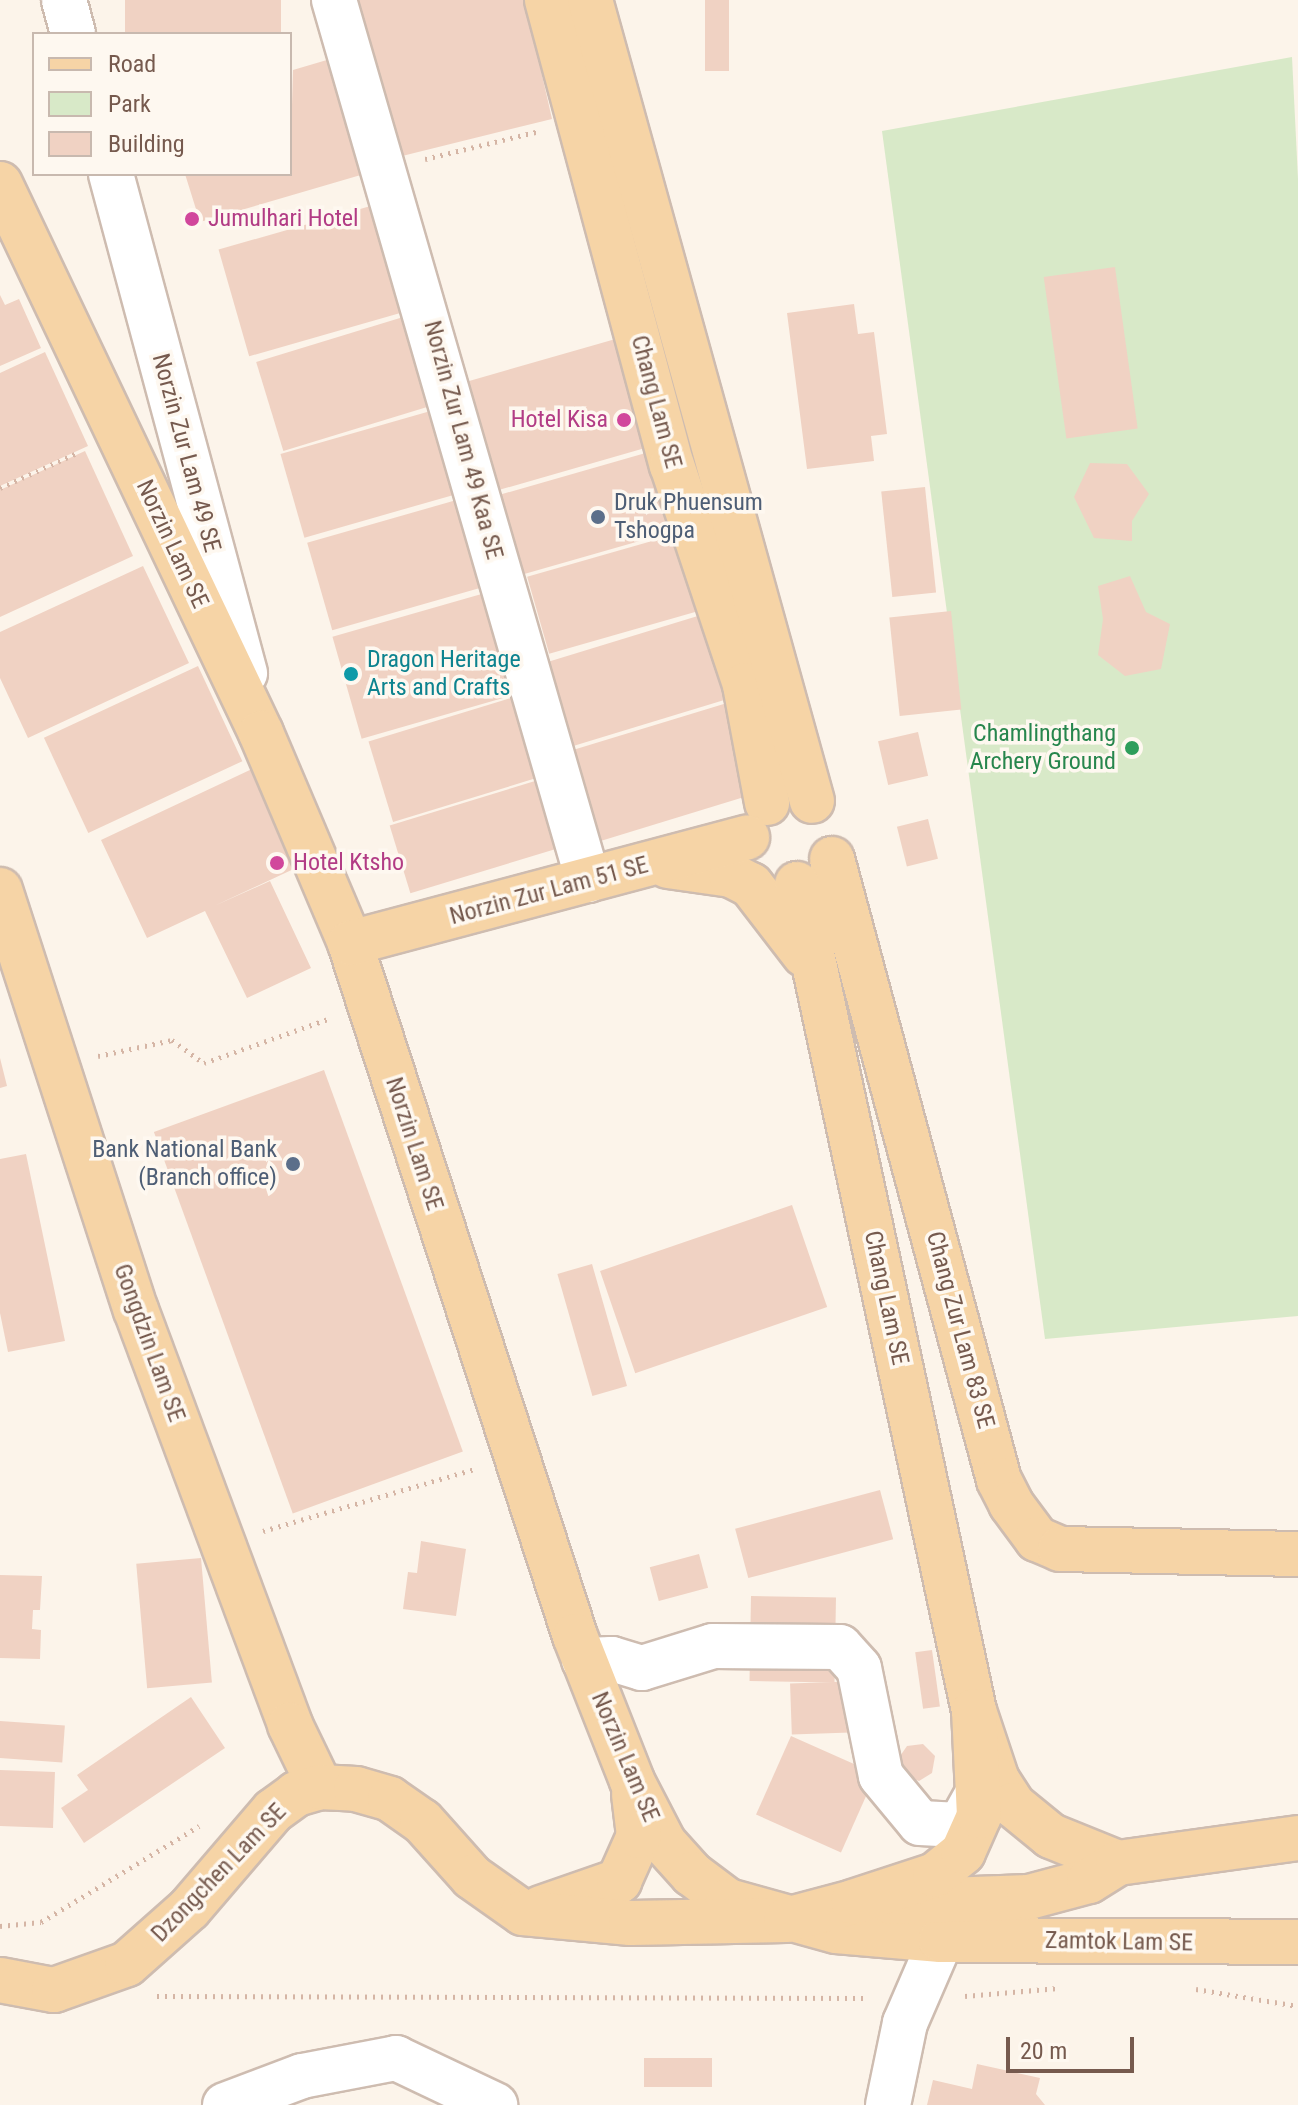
<!DOCTYPE html>
<html>
<head>
<meta charset="utf-8">
<style>
  body { margin:0 }
  #map { position:relative; width:1298px; height:2105px; overflow:hidden; background:#fcf4ea; font-family:"Roboto Condensed",sans-serif }
  div>[style] { position:absolute }
  [style*='--x'] { left:calc(var(--x)*1px); top:calc(var(--y)*1px); width:calc(var(--w)*1px); rotate:calc(var(--a)*1deg) }
  .green>* { inset:0; background:#d8e9c8 }
  .building>* { inset:0; background:#f0d2c3; transform-origin:0 0 }
  .path>* { height:5px; margin-top:-2.5px; transform-origin:0; background:repeating-linear-gradient(90deg,#d5b5a5 0 2px,transparent 0 8px) }
  .roads { filter:drop-shadow(2px 0 #cebcb0) drop-shadow(-2px 0 #cebcb0) drop-shadow(0 2px #cebcb0) drop-shadow(0 -2px #cebcb0) }
  .minor>* { height:44px; margin:-22px; padding:0 22px; transform-origin:22px; border-radius:22px; background:#fff }
  .major>* { height:44px; margin:-22px; padding:0 22px; transform-origin:22px; border-radius:22px; background:#f6d4a6 }
  .dots>* { width:22px; height:22px; translate:-50% -50%; box-sizing:border-box; border:4px solid #fef8f0; border-radius:50% }
  span { translate:-50% -50%; white-space:nowrap; text-align:center; line-height:1.15; -webkit-text-stroke:7px #fef8f0; paint-order:stroke }
  .hotel-label { font-size:24px; color:#b23c85 }
  .left { translate:0 -50%; text-align:left }
  .right { translate:-100% -50%; text-align:right }
  .street-label { font-size:24px; color:#765a4e }
  .service-label { font-size:24px; color:#4e5e75 }
  .culture-label { font-size:24px; color:#0d838f }
  .leisure-label { font-size:24px; color:#27864d }
  .legend { position:absolute; left:32px; top:32px; width:260px; height:144px; box-sizing:border-box; background:#fef8f0; border:2px solid #c8b9af; margin:0; padding:10px 14px; list-style:none; font-size:24px; color:#765a4e }
  .legend li { display:flex; align-items:center; gap:16px; height:40px }
  .legend b { width:40px; border:2px solid #c8b9af }
  .scale { position:absolute; left:1006px; top:2037px; width:128px; height:36px; box-sizing:border-box; border:4px solid #765a4e; border-top:0; padding-left:10px; font-size:24px; line-height:28px; white-space:nowrap; color:#765a4e; -webkit-text-stroke:6px #fef8f0; paint-order:stroke }
</style>
</head>
<body>
<div id="map">
  <div class="green">
    <div style="clip-path:polygon(1292px 57px,1298px 179px,1298px 1316px,1045px 1339px,882px 131px)"></div>
  </div>
  <div class="building">
    <div style="left:125px;top:0;width:156px;height:35px"></div>
    <div style="clip-path:polygon(354px 0,525px 0,552px 119px,390px 159px)"></div>
    <div style="left:705px;top:0;width:24px;height:71px"></div>
    <div style="clip-path:polygon(337px 57px,371px 172px,200px 222px,185px 174px,290px 174px,293px 70px)"></div>
    <div style="left:381px;top:203px;width:111px;height:169px;rotate:74deg"></div>
    <div style="left:1115px;top:267px;width:163px;height:72px;rotate:82deg"></div>
    <div style="clip-path:polygon(0 295px,5px 305px,19px 299px,41px 348px,0 366px)"></div>
    <div style="clip-path:polygon(854px 304px,858px 334px,874px 332px,887px 434px,871px 436px,874px 461px,807px 469px,787px 313px)"></div>
    <div style="left:413px;top:314px;width:93px;height:164px;rotate:73deg"></div>
    <div style="left:633px;top:334px;width:113px;height:174px;rotate:74deg"></div>
    <div style="clip-path:polygon(45px 352px,88px 446px,0 486px,0 373px)"></div>
    <div style="left:441px;top:408px;width:87px;height:167px;rotate:74deg"></div>
    <div style="left:663px;top:448px;width:83px;height:169px;rotate:74deg"></div>
    <div style="clip-path:polygon(85px 451px,133px 556px,0 617px,0 490px)"></div>
    <div style="clip-path:polygon(1090px 463px,1127px 464px,1149px 494px,1132px 521px,1132px 541px,1094px 538px,1074px 497px)"></div>
    <div style="left:925px;top:487px;width:106px;height:44px;rotate:84deg"></div>
    <div style="left:460px;top:499px;width:91px;height:159px;rotate:74deg"></div>
    <div style="left:680px;top:533px;width:80px;height:159px;rotate:74deg"></div>
    <div style="clip-path:polygon(143px 566px,189px 663px,28px 738px,0 678px,0 632px)"></div>
    <div style="clip-path:polygon(1130px 576px,1146px 612px,1170px 624px,1161px 669px,1125px 676px,1098px 655px,1103px 619px,1098px 586px)"></div>
    <div style="left:492px;top:591px;width:106px;height:166px;rotate:74deg"></div>
    <div style="left:951px;top:611px;width:99px;height:62px;rotate:84deg"></div>
    <div style="left:701px;top:615px;width:88px;height:163px;rotate:73deg"></div>
    <div style="left:198px;top:666px;width:105px;height:170px;rotate:65deg"></div>
    <div style="left:511px;top:698px;width:84px;height:149px;rotate:73deg"></div>
    <div style="left:727px;top:703px;width:95px;height:168px;rotate:73deg"></div>
    <div style="left:918px;top:732px;width:45px;height:41px;rotate:77deg"></div>
    <div style="clip-path:polygon(252px 769px,298px 867px,214px 906px,270px 881px,311px 968px,247px 998px,205px 911px,147px 938px,101px 840px)"></div>
    <div style="left:535px;top:781px;width:71px;height:152px;rotate:73deg"></div>
    <div style="left:928px;top:819px;width:41px;height:32px;rotate:76deg"></div>
    <div style="clip-path:polygon(0 1058px,7px 1086px,0 1088px)"></div>
    <div style="left:324px;top:1070px;width:406px;height:181px;rotate:70deg"></div>
    <div style="clip-path:polygon(26px 1154px,65px 1341px,8px 1352px,0 1313px,0 1159px)"></div>
    <div style="left:792px;top:1205px;width:108px;height:203px;rotate:71deg"></div>
    <div style="left:592px;top:1264px;width:127px;height:36px;rotate:74deg"></div>
    <div style="left:880px;top:1490px;width:51px;height:150px;rotate:75deg"></div>
    <div style="clip-path:polygon(421px 1541px,466px 1549px,456px 1616px,403px 1609px,408px 1572px,417px 1573px)"></div>
    <div style="left:699px;top:1554px;width:35px;height:51px;rotate:75deg"></div>
    <div style="left:201px;top:1558px;width:125px;height:65px;rotate:85deg"></div>
    <div style="clip-path:polygon(0 1575px,42px 1576px,40px 1610px,33px 1610px,32px 1629px,41px 1630px,40px 1659px,0 1658px)"></div>
    <div style="left:751px;top:1596px;width:85px;height:85px;rotate:1deg"></div>
    <div style="left:932px;top:1650px;width:57px;height:17px;rotate:82deg"></div>
    <div style="left:863px;top:1681px;width:51px;height:73px;rotate:88deg"></div>
    <div style="clip-path:polygon(191px 1697px,225px 1748px,84px 1843px,61px 1808px,88px 1790px,77px 1775px)"></div>
    <div style="left:0;top:1721px;width:65px;height:37px;rotate:4deg"></div>
    <div style="left:791px;top:1736px;width:93px;height:86px;rotate:24deg"></div>
    <div style="clip-path:polygon(923px 1744px,935px 1756px,932px 1773px,919px 1781px,903px 1775px,898px 1759px,907px 1746px)"></div>
    <div style="left:0;top:1770px;width:55px;height:56px;rotate:2deg"></div>
    <div style="left:712px;top:2058px;width:29px;height:68px;rotate:90deg"></div>
    <div style="clip-path:polygon(977px 2064px,1040px 2078px,1036px 2094px,1045px 2105px,927px 2105px,933px 2080px,972px 2089px)"></div>
  </div>
  <div class="path">
    <div style="--x:425;--y:159;--w:118;--a:-13.7"></div>
    <div style="--x:0;--y:488;--w:87;--a:-24.5"></div>
    <div style="--x:98;--y:1056;--w:76;--a:-12.2"></div>
    <div style="--x:172;--y:1040;--w:39;--a:36"></div>
    <div style="--x:204;--y:1063;--w:132;--a:-19.5"></div>
    <div style="--x:263;--y:1531;--w:221;--a:-16.3"></div>
    <div style="--x:0;--y:1926;--w:41;--a:-5.6"></div>
    <div style="--x:41;--y:1922;--w:185;--a:-31.3"></div>
    <div style="--x:1196;--y:1989;--w:103;--a:9.5"></div>
    <div style="--x:157;--y:1996;--w:710;--a:0.16"></div>
    <div style="--x:965;--y:1996;--w:94;--a:-4.9"></div>
  </div>
  <div class="roads">
    <div class="minor">
      <div style="--x:64;--y:0;--w:35;--a:75"></div>
      <div style="--x:334;--y:0;--w:916;--a:73.9"></div>
      <div style="--x:111;--y:174;--w:517;--a:74.97"></div>
      <div style="--x:584;--y:1660;--w:28;--a:-2"></div>
      <div style="--x:612;--y:1659;--w:31;--a:17"></div>
      <div style="--x:642;--y:1668;--w:74;--a:-17.2"></div>
      <div style="--x:713;--y:1646;--w:127;--a:0.5"></div>
      <div style="--x:840;--y:1647;--w:28;--a:48"></div>
      <div style="--x:859;--y:1668;--w:110;--a:78.5"></div>
      <div style="--x:881;--y:1776;--w:61;--a:50.3"></div>
      <div style="--x:920;--y:1823;--w:40;--a:2.9"></div>
      <div style="--x:960;--y:1825;--w:41;--a:-60.9"></div>
      <div style="--x:225;--y:2105;--w:82;--a:-20.6"></div>
      <div style="--x:302;--y:2076;--w:96;--a:-10.8"></div>
      <div style="--x:396;--y:2058;--w:110;--a:25.4"></div>
      <div style="--x:888;--y:2105;--w:84;--a:-78.3"></div>
      <div style="--x:905;--y:2023;--w:90;--a:-66.6"></div>
    </div>
    <div class="major">
      <div style="--x:547;--y:0;--w:482;--a:75"></div>
      <div style="--x:672;--y:465;--w:232;--a:71.6"></div>
      <div style="--x:745;--y:685;--w:120;--a:79.4"></div>
      <div style="--x:590;--y:0;--w:831;--a:74.51"></div>
      <div style="--x:0;--y:184;--w:608;--a:64.57"></div>
      <div style="--x:261;--y:733;--w:228;--a:67"></div>
      <div style="--x:350;--y:943;--w:729;--a:72.01"></div>
      <div style="--x:575;--y:1636;--w:156;--a:68.5"></div>
      <div style="--x:632;--y:1781;--w:70;--a:62.7"></div>
      <div style="--x:664;--y:1843;--w:42;--a:47.9"></div>
      <div style="--x:692;--y:1874;--w:45;--a:36.9"></div>
      <div style="--x:728;--y:1901;--w:112;--a:15.5"></div>
      <div style="--x:836;--y:1931;--w:105;--a:4.9"></div>
      <div style="--x:941;--y:1940;--w:357;--a:0.3"></div>
      <div style="--x:832;--y:859;--w:643;--a:74.95"></div>
      <div style="--x:999;--y:1480;--w:27;--a:63"></div>
      <div style="--x:1011;--y:1504;--w:44;--a:53.4"></div>
      <div style="--x:1037;--y:1539;--w:25;--a:23"></div>
      <div style="--x:1060;--y:1549;--w:238;--a:1.2"></div>
      <div style="--x:668;--y:866;--w:64;--a:8.1"></div>
      <div style="--x:731;--y:875;--w:22;--a:27"></div>
      <div style="--x:751;--y:885;--w:88;--a:52.4"></div>
      <div style="--x:797;--y:884;--w:846;--a:77.92"></div>
      <div style="--x:974;--y:1711;--w:73;--a:71.6"></div>
      <div style="--x:997;--y:1780;--w:30;--a:57"></div>
      <div style="--x:1013;--y:1805;--w:49;--a:39.2"></div>
      <div style="--x:1051;--y:1836;--w:72;--a:21.9"></div>
      <div style="--x:0;--y:890;--w:441;--a:72.1"></div>
      <div style="--x:136;--y:1310;--w:443;--a:69.6"></div>
      <div style="--x:290;--y:1725;--w:69;--a:64.2"></div>
      <div style="--x:350;--y:943;--w:411;--a:-14.9"></div>
      <div style="--x:891;--y:1902;--w:138;--a:-2.1"></div>
      <div style="--x:1029;--y:1897;--w:62;--a:-14.9"></div>
      <div style="--x:1089;--y:1881;--w:34;--a:-32"></div>
      <div style="--x:1118;--y:1863;--w:182;--a:-7.9"></div>
      <div style="--x:541;--y:1908;--w:83;--a:-19.1"></div>
      <div style="--x:619;--y:1881;--w:49;--a:-66"></div>
      <div style="--x:639;--y:1836;--w:42;--a:-96.8"></div>
      <div style="--x:0;--y:1980;--w:55;--a:10.5"></div>
      <div style="--x:54;--y:1990;--w:77;--a:-19.6"></div>
      <div style="--x:127;--y:1964;--w:83;--a:-41.6"></div>
      <div style="--x:189;--y:1909;--w:129;--a:-49.4"></div>
      <div style="--x:273;--y:1811;--w:29;--a:-36"></div>
      <div style="--x:296;--y:1794;--w:25;--a:-16"></div>
      <div style="--x:320;--y:1787;--w:36;--a:3"></div>
      <div style="--x:356;--y:1789;--w:35;--a:16"></div>
      <div style="--x:390;--y:1799;--w:39;--a:35"></div>
      <div style="--x:422;--y:1821;--w:75;--a:48.2"></div>
      <div style="--x:472;--y:1877;--w:62;--a:35.2"></div>
      <div style="--x:523;--y:1913;--w:108;--a:5.3"></div>
      <div style="--x:631;--y:1923;--w:155;--a:-1.1"></div>
      <div style="--x:786;--y:1920;--w:69;--a:-15"></div>
      <div style="--x:853;--y:1902;--w:86;--a:-18.2"></div>
      <div style="--x:935;--y:1875;--w:36;--a:-39"></div>
      <div style="--x:963;--y:1852;--w:39;--a:-66"></div>
      <div style="--x:979;--y:1816;--w:105;--a:-92.7"></div>
    </div>
  </div>
  <div class="dots">
    <div style="left:192px;top:219px;background:#d1479c"></div>
    <div style="left:624px;top:420px;background:#d1479c"></div>
    <div style="left:598px;top:517px;background:#5c6f8a"></div>
    <div style="left:351px;top:674px;background:#0f9aa8"></div>
    <div style="left:1132px;top:748px;background:#2e9e5b"></div>
    <div style="left:277px;top:863px;background:#d1479c"></div>
    <div style="left:293px;top:1164px;background:#5c6f8a"></div>
  </div>
  <div class="hotel-label">
    <span class="left" style="left:208px;top:219px">Jumulhari Hotel</span>
    <span class="right" style="left:608px;top:420px">Hotel Kisa</span>
    <span class="left" style="left:293px;top:863px">Hotel Ktsho</span>
  </div>
  <div class="street-label">
    <span style="left:656px;top:402px;rotate:75deg">Chang Lam SE</span>
    <span style="left:463px;top:440px;rotate:75deg">Norzin Zur Lam 49 Kaa SE</span>
    <span style="left:186px;top:453px;rotate:75deg">Norzin Zur Lam 49 SE</span>
    <span style="left:172px;top:544px;rotate:65deg">Norzin Lam SE</span>
    <span style="left:549px;top:891px;rotate:-15deg">Norzin Zur Lam 51 SE</span>
    <span style="left:414px;top:1144px;rotate:72deg">Norzin Lam SE</span>
    <span style="left:886px;top:1298px;rotate:78deg">Chang Lam SE</span>
    <span style="left:960px;top:1330px;rotate:75deg">Chang Zur Lam 83 SE</span>
    <span style="left:149px;top:1343px;rotate:70deg">Gongdzin Lam SE</span>
    <span style="left:625px;top:1757px;rotate:67deg">Norzin Lam SE</span>
    <span style="left:219px;top:1873px;rotate:-46deg">Dzongchen Lam SE</span>
    <span style="left:1119px;top:1942px;rotate:1deg">Zamtok Lam SE</span>
  </div>
  <div class="service-label">
    <span class="left" style="left:614px;top:517px">Druk Phuensum<br>Tshogpa</span>
    <span class="right" style="left:277px;top:1164px">Bank National Bank<br>(Branch office)</span>
  </div>
  <div class="culture-label">
    <span class="left" style="left:367px;top:674px">Dragon Heritage<br>Arts and Crafts</span>
  </div>
  <div class="leisure-label">
    <span class="right" style="left:1116px;top:748px">Chamlingthang<br>Archery Ground</span>
  </div>
  <ul class="legend">
  <li><b style="height:10px;background:#f6d4a6"></b>Road</li>
  <li><b style="height:22px;background:#d8e9c8"></b>Park</li>
  <li><b style="height:22px;background:#f0d2c3"></b>Building</li>
  </ul>
  <div class="scale">20 m</div>
</div>
</body>
</html>
